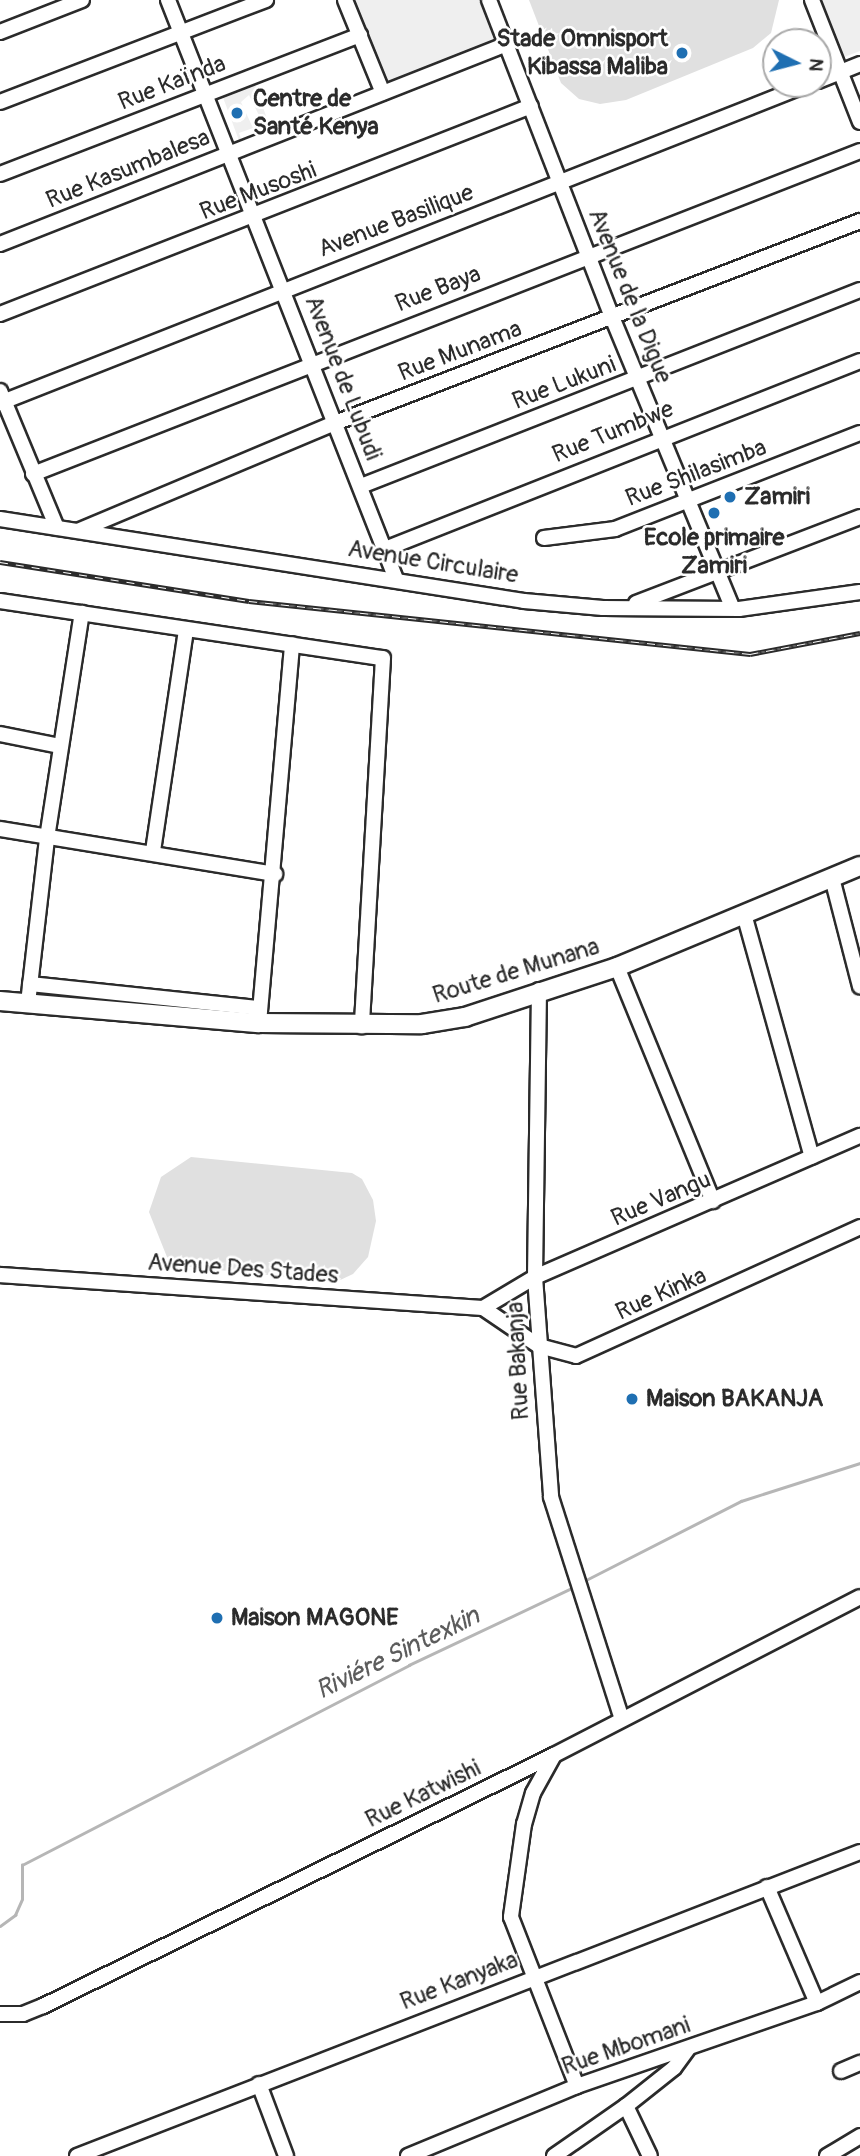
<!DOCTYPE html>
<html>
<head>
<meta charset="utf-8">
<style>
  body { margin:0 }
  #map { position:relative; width:860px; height:2156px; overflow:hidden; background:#fff; font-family:Pangolin,sans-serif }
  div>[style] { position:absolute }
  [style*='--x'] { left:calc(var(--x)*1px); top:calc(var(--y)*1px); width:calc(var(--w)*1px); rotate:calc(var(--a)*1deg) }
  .built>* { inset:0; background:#efefef }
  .green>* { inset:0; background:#e0e0e0 }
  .stream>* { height:2.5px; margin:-1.25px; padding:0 1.25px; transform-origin:1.25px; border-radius:1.25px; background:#b6b6b6 }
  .roads { filter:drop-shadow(2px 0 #2b2b2b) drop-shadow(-2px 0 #2b2b2b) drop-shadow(0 2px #2b2b2b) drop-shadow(0 -2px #2b2b2b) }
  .minor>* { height:14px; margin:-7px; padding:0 7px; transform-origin:7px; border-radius:7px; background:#fff }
  .major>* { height:18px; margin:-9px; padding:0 9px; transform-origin:9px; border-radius:9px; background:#fff }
  .rail>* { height:5px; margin-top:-2.5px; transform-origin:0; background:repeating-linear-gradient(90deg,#fff 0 8px,#2b2b2b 0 16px); box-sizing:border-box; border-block:2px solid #2b2b2b }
  .dots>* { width:19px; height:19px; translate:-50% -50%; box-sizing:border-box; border:4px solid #fff; border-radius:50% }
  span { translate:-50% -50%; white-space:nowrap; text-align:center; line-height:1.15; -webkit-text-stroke:5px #fff; paint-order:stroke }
  .poi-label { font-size:24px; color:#2b2b2b; font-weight:700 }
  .right { translate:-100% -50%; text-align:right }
  .left { translate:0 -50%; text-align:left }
  .street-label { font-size:24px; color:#2b2b2b }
  .water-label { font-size:26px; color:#5c5c5c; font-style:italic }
  .north { position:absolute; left:762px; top:28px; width:70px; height:70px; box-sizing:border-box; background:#fff; border:2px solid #aaa; border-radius:50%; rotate:96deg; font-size:19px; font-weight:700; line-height:28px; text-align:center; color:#2b2b2b }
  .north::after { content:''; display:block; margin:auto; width:24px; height:32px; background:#1f6fb2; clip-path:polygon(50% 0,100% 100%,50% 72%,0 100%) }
</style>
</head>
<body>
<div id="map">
  <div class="built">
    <div style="clip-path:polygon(345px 0,486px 0,502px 42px,383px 88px)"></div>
    <div style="clip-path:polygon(822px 0,860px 0,860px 51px,844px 57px)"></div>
    <div style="clip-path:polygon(evenodd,253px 79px,272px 133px,241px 146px,221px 92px,253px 79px,249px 95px,268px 134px,243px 144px,239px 133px,253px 128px,241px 102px,249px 95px)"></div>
  </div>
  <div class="green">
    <div style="clip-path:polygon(529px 0,779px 0,771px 33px,753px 48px,626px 100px,600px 104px,579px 99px,561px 83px)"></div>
    <div style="clip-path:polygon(191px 1157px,352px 1173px,362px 1179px,373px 1200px,376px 1221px,368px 1257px,353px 1274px,336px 1282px,180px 1266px,167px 1257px,149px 1212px,161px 1177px)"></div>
  </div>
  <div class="stream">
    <div style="--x:584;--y:1581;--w:176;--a:-27"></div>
    <div style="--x:741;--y:1501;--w:125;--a:-17.7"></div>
    <div style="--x:0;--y:1926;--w:19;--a:-36"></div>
    <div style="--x:15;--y:1915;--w:17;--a:-66"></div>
    <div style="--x:22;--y:1899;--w:34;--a:-90"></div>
    <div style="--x:22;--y:1865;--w:436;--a:-27.3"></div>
    <div style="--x:409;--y:1665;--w:185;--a:-25.3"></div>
  </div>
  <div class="roads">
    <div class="minor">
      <div style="--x:168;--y:0;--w:622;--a:68.51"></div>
      <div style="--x:345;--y:0;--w:100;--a:67.8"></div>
      <div style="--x:489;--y:0;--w:340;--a:68.8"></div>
      <div style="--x:612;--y:317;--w:314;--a:67.5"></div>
      <div style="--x:812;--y:0;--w:131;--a:68.5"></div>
      <div style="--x:0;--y:32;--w:88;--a:-21.3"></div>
      <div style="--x:818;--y:81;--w:45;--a:-22"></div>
      <div style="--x:0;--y:102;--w:285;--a:-21"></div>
      <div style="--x:0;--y:174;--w:386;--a:-21.1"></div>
      <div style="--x:0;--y:244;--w:545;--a:-21.53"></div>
      <div style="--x:0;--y:314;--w:570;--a:-21.39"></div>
      <div style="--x:0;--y:391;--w:148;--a:67.4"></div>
      <div style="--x:0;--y:403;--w:870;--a:-21.52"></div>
      <div style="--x:33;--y:474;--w:888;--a:-21.33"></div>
      <div style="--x:361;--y:486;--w:536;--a:-21.44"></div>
      <div style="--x:0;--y:519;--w:530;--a:8.89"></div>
      <div style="--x:524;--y:601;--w:79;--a:5.1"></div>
      <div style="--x:603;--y:608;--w:136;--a:0.4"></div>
      <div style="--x:739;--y:609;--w:122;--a:-8"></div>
      <div style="--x:80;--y:530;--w:277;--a:-22.8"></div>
      <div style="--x:335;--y:423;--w:563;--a:-21.04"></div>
      <div style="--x:544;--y:538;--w:72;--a:-7.2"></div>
      <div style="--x:615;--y:529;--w:263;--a:-21.4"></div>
      <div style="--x:385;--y:549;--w:511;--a:-21.59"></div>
      <div style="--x:0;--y:601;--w:387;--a:8.5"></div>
      <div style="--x:383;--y:658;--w:369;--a:93.3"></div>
      <div style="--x:636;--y:603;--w:240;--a:-21"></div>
      <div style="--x:0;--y:734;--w:61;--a:11.3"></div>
      <div style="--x:0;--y:829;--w:279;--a:9.3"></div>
      <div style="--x:153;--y:851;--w:224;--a:-81.5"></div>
      <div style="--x:832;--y:878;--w:112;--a:75.5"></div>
      <div style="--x:744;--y:914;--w:252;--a:74.4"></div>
      <div style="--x:617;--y:967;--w:253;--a:67.7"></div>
      <div style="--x:30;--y:984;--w:231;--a:6"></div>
      <div style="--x:539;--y:990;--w:287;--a:90.8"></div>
      <div style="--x:535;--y:1277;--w:221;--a:85.8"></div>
      <div style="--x:551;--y:1497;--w:233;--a:72.3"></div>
      <div style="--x:28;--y:1003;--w:166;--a:-83.4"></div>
      <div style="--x:47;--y:838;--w:228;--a:-81.2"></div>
      <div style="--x:259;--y:1023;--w:380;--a:-85"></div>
      <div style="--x:0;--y:1275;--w:484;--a:3.9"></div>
      <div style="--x:483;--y:1308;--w:68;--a:34.2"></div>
      <div style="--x:539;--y:1346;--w:38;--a:15"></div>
      <div style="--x:576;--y:1356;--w:312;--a:-24.4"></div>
      <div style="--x:483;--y:1308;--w:61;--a:-30.8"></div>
      <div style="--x:535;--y:1277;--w:354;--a:-23.5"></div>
      <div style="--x:554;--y:1755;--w:43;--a:118.9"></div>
      <div style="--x:533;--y:1793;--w:32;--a:106"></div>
      <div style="--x:524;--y:1824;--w:94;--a:98"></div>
      <div style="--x:511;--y:1917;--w:181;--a:68.7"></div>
      <div style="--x:767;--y:1887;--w:126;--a:66.7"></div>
      <div style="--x:0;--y:2014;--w:23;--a:0"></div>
      <div style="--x:23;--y:2014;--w:22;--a:-22"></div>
      <div style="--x:43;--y:2006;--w:569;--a:-26.16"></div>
      <div style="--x:554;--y:1755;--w:344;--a:-27.3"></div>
      <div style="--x:841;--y:2071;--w:21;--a:-23"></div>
      <div style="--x:259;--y:2084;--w:77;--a:69.4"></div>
      <div style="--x:626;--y:2106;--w:55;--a:64.4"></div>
      <div style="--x:77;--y:2156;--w:840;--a:-21.22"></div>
      <div style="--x:408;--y:2156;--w:183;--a:-22.5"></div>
      <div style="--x:577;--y:2086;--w:254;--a:-19.1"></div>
      <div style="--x:817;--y:2003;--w:48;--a:-26"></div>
      <div style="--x:554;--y:2156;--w:88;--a:-34.8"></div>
      <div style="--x:626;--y:2106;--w:61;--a:-38.4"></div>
      <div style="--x:674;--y:2068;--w:24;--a:-54"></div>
      <div style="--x:827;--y:2156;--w:39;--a:-31"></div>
    </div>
    <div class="major">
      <div style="--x:0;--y:1001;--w:260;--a:4.9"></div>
      <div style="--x:259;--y:1023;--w:163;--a:0.4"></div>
      <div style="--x:422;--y:1024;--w:44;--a:-9.2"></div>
      <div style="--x:465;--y:1017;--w:160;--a:-18.2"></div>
      <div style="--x:617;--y:967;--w:263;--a:-22.6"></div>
    </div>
  </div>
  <div class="rail">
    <div style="--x:0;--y:562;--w:252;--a:8.9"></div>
    <div style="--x:249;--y:601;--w:504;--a:6.04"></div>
    <div style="--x:750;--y:654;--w:112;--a:-10.8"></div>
  </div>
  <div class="dots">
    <div style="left:682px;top:53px;background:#1f6fb2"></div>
    <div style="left:237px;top:113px;background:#1f6fb2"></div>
    <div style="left:730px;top:497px;background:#1f6fb2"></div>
    <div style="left:714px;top:513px;background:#1f6fb2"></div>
    <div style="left:632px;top:1399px;background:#1f6fb2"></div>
    <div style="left:217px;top:1618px;background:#1f6fb2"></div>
  </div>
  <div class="poi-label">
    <span class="right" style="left:668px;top:53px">Stade Omnisport<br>Kibassa Maliba</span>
    <span class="left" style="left:253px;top:113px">Centre de<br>Santé Kenya</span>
    <span class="left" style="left:744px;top:497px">Zamiri</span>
    <span style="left:714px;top:552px">Ecole primaire<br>Zamiri</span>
    <span class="left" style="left:646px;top:1399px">Maison BAKANJA</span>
    <span class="left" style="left:231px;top:1618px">Maison MAGONE</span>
  </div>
  <div class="street-label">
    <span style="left:172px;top:83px;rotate:-21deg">Rue Kaïnda</span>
    <span style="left:128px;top:169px;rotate:-22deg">Rue Kasumbalesa</span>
    <span style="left:258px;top:191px;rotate:-21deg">Rue Musoshi</span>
    <span style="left:396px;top:221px;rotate:-21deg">Avenue Basilique</span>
    <span style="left:438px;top:289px;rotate:-21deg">Rue Baya</span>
    <span style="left:630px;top:296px;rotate:68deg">Avenue de la Digue</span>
    <span style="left:460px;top:351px;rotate:-21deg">Rue Munama</span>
    <span style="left:343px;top:378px;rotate:69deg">Avenue de Lubudi</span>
    <span style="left:564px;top:383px;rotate:-21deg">Rue Lukuni</span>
    <span style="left:613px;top:432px;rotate:-22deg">Rue Tumbwe</span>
    <span style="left:696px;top:473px;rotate:-21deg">Rue Shilasimba</span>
    <span style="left:433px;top:562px;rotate:9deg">Avenue Circulaire</span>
    <span style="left:516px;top:971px;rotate:-17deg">Route de Munana</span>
    <span style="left:661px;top:1199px;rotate:-23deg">Rue Vangu</span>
    <span style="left:243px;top:1269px;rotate:4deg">Avenue Des Stades</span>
    <span style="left:661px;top:1294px;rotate:-24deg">Rue Kinka</span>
    <span style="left:518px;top:1361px;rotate:-93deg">Rue Bakanja</span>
    <span style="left:423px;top:1794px;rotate:-26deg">Rue Katwishi</span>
    <span style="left:459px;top:1981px;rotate:-21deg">Rue Kanyaka</span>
    <span style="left:626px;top:2046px;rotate:-19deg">Rue Mbomani</span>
  </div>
  <div class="water-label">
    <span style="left:398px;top:1654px;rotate:-26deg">Riviére Sintexkin</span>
  </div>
  <div class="north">N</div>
</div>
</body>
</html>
